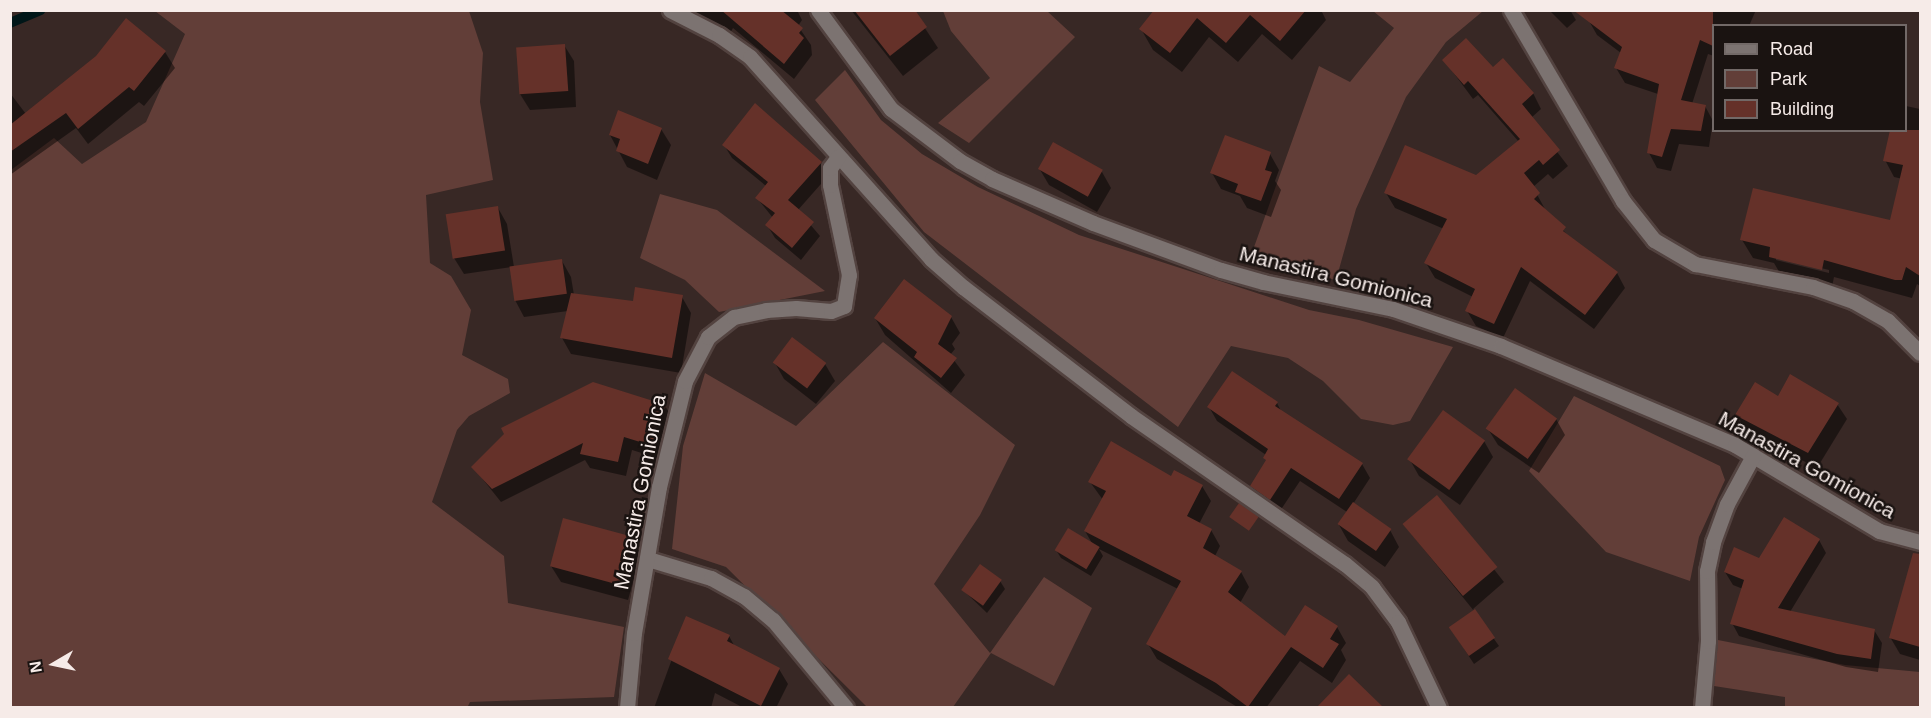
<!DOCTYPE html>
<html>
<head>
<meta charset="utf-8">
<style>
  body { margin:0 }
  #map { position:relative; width:1931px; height:718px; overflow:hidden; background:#382825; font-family:Helvetica,sans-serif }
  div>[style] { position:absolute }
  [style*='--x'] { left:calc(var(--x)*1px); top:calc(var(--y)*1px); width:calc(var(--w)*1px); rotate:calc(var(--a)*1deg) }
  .green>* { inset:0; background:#623e38 }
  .shadow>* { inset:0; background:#0007 }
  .stream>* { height:10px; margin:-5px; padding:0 5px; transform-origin:5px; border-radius:5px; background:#001618 }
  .building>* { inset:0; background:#653129; transform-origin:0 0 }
  .roads { filter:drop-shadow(2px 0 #534340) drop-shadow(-2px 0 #534340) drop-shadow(0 2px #534340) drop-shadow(0 -2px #534340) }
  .minor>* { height:15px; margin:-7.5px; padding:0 7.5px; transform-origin:7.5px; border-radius:7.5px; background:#7c7371 }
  span { translate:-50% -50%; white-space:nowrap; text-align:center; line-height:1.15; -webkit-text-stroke:5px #1a1311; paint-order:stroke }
  .street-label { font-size:21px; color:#f6ebe8 }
  .frame { position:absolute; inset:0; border:12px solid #f6ebe8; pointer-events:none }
  .legend { position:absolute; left:1712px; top:24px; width:195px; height:108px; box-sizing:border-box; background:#1a1311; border:2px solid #726967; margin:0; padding:8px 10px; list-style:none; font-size:18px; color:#f6ebe8 }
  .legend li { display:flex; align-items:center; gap:12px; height:30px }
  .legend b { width:30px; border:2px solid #726967 }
  .north { position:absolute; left:24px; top:634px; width:60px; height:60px; -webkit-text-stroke:4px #1a1311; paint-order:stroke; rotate:261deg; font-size:16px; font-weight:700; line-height:24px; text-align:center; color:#f6ebe8 }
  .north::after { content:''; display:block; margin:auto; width:21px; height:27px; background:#f6ebe8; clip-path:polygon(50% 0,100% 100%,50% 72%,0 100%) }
</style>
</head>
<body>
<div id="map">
  <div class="green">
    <div style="clip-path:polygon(155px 11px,469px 11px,483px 53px,480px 102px,493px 180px,426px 195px,430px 263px,451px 276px,471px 310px,462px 355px,508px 379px,510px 393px,469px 416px,457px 430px,432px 502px,504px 556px,508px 603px,624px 627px,614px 697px,470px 702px,467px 708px,11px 707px,11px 170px,54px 138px,82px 164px,146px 122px,185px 34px)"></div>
    <div style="clip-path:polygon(943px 11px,1047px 11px,1075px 37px,969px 143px,938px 123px,990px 78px,951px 31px)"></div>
    <div style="clip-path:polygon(1373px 11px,1483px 11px,1446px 42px,1406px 97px,1356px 209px,1336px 280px,1249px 261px,1319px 66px,1350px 82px,1394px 28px)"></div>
    <div style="clip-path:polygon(845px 70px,881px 120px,922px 154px,978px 187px,1079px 235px,1309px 310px,1359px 320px,1453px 347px,1410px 421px,1393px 425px,1361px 419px,1323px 381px,1288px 358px,1231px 346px,1178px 427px,924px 232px,815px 100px)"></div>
    <div style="clip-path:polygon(660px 194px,717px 210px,825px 291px,719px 312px,685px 280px,640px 258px)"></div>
    <div style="clip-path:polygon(883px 342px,1015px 445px,980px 515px,934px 584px,990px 653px,1044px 577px,1092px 608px,1054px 686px,991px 653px,953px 707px,867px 707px,726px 567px,672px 549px,683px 446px,705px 373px,796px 426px)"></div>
    <div style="clip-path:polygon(1574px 396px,1720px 466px,1725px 480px,1699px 537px,1690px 581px,1606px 552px,1529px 471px)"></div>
    <div style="clip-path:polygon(1718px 640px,1845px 665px,1920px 672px,1920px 707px,1785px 707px,1785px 697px,1714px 686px)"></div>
  </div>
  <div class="shadow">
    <div style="clip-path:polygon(690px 10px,797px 10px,802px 20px,798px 26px,811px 45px,812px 55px,794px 79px,733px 28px,729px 35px)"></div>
    <div style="clip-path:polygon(851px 10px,913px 10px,938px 48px,903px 76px)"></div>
    <div style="clip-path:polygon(1156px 10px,1321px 10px,1326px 20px,1292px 60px,1262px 34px,1238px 62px,1209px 37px,1182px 72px,1153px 50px,1141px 29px)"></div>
    <div style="clip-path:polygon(1549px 10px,1570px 10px,1576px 20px,1567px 28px)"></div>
    <div style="clip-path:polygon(1673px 10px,1756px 10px,1749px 26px,1714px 26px,1714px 56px,1708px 54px,1692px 104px,1705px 106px,1713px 121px,1709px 147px,1679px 144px,1671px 171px,1657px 168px,1649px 153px,1658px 94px,1625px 83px,1616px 68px,1621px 53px,1597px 35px,1589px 21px)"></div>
    <div style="clip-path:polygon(564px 45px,574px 61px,576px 107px,530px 110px,520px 94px)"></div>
    <div style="clip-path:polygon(165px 52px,175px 68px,144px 106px,139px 102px,88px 144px,76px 128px,10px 175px,10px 93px,26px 114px)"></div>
    <div style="clip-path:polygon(1444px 60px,1493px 69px,1533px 93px,1541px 109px,1531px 118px,1568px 166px,1553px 179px,1548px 174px,1533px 187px,1546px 211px,1571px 239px,1617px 273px,1625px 288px,1594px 329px,1530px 281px,1503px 338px,1476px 326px,1467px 311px,1473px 297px,1435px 278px,1426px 263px,1444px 229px,1395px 208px,1386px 193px,1476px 176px,1519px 142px,1478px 95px,1473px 99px)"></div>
    <div style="clip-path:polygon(1906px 106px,1920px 109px,1920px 183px,1894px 177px,1885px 160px,1906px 130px)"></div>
    <div style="clip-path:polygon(661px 129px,671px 145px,657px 180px,627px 167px,610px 135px)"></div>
    <div style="clip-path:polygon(724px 145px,820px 163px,828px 176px,798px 210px,820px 236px,801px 260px,775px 238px,767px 225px,773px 218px,757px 198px,766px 186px,732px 158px)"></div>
    <div style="clip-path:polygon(1270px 154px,1279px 170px,1275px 181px,1281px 190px,1271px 217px,1247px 208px,1240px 196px,1221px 189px,1212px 173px)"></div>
    <div style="clip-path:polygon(1039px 168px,1102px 172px,1111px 188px,1097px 212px,1049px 185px)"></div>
    <div style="clip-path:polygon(evenodd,1898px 194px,1920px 208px,1920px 286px,1917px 284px,1912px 298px,1834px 277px,1832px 287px,1781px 275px,1774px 263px,1753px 258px,1742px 240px,1891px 221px,1898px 194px,1776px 257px,1829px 270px,1829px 273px,1776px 260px,1776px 257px)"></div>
    <div style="clip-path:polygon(498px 208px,507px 224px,514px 267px,562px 261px,571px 277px,574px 295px,634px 303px,682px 297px,691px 313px,681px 373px,571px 354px,562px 338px,568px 311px,524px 317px,515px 300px,511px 267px,464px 274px,454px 258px)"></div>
    <div style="clip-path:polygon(951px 317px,960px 333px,952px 344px,955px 349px,950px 355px,965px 375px,951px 393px,885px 335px,875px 318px)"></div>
    <div style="clip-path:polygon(793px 340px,825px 364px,835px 381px,816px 404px,784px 379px,775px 363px)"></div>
    <div style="clip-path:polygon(1779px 398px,1837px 404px,1847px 419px,1817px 468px,1746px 431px,1737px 415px)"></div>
    <div style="clip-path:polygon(1277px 403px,1282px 413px,1362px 464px,1370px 478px,1353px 504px,1390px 530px,1399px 547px,1385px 567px,1348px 541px,1339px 525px,1347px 512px,1300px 481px,1278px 514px,1260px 501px,1252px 486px,1267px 462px,1266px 455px,1217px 421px,1209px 407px)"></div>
    <div style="clip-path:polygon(665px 406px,674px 420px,661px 459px,632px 450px,626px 476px,590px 468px,585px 460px,501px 502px,473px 467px)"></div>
    <div style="clip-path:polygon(1556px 419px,1565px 435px,1539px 473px,1498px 445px,1488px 429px)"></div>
    <div style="clip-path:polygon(1484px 441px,1493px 457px,1460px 505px,1419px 476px,1410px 460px)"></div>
    <div style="clip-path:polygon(1172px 478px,1202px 486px,1211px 501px,1199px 524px,1211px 530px,1220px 546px,1215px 556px,1241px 572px,1249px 587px,1240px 603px,1285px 638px,1337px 627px,1346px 643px,1341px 650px,1346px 660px,1332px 683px,1300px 661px,1266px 708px,1239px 708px,1157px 659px,1148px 644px,1178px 589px,1099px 549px,1103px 556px,1091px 576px,1061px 558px,1056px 550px,1093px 545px,1085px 531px,1103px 500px,1090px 482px)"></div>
    <div style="clip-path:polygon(1437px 497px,1504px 582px,1473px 609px,1499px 646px,1474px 664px,1455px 635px,1474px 611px,1405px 526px)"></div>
    <div style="clip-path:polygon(631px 538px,641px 554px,628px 600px,561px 582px,551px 566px)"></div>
    <div style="clip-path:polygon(1819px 540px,1826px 553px,1790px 612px,1874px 630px,1882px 643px,1878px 672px,1846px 667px,1739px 636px,1732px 623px,1743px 589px,1733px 585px,1725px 572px)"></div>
    <div style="clip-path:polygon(1000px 581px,1005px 589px,987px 613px,963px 590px)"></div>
    <div style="clip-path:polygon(1903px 592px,1920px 597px,1920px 660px,1900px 654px,1890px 637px)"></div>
    <div style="clip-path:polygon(687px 618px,729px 636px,735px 647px,779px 669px,788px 684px,776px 708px,744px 708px,715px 693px,711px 708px,654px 708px)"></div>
  </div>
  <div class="stream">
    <div style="--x:10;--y:23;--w:33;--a:-23"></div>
  </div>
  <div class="building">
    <div style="clip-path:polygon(721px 10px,781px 10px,803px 28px,799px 33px,804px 38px,784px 64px)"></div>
    <div style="clip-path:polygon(854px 10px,915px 10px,927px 27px,890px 56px)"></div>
    <div style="clip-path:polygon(1154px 10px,1306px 10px,1280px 41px,1250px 15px,1226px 43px,1197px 18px,1170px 53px,1139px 29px)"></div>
    <div style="clip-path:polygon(1573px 10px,1713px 10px,1713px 46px,1700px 40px,1681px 100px,1706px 105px,1701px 131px,1671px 129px,1662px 157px,1647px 153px,1659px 84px,1614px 68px,1622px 47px)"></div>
    <div style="clip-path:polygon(126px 18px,166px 51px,134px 91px,129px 87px,78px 129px,66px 113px,10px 152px,10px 125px,96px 56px)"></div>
    <div style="clip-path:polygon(1466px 38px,1493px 67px,1503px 58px,1534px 93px,1522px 104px,1560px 150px,1543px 165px,1539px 160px,1524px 173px,1540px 193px,1534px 199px,1566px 227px,1563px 231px,1618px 272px,1585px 315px,1521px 267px,1494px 324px,1465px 311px,1475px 289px,1424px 263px,1447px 219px,1384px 193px,1405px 145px,1476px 175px,1520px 139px,1468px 81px,1464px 85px,1442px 60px)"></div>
    <div style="left:565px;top:44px;width:47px;height:49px;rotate:86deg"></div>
    <div style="clip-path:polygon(755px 103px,822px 162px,788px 200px,814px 222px,792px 248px,765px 225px,775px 213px,755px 198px,768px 182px,722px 145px)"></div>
    <div style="clip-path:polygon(618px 110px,662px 128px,648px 164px,616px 151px,620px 139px,609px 135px)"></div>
    <div style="clip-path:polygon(1890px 130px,1920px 130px,1920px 276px,1906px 267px,1902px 280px,1895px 280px,1824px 260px,1822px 270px,1769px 257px,1770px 247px,1740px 240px,1753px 188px,1890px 220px,1903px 165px,1883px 161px)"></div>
    <div style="clip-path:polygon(1225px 135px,1271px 152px,1265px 170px,1272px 172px,1261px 201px,1235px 192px,1238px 184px,1210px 173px)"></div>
    <div style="left:1053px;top:142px;width:57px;height:31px;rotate:29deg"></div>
    <div style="left:498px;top:206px;width:45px;height:53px;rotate:81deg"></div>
    <div style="left:562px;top:259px;width:35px;height:53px;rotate:82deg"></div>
    <div style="clip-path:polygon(904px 279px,952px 316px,938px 344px,957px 358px,941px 378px,914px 357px,917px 352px,874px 318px)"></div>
    <div style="clip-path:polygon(635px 287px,683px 295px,672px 358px,560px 338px,571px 293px,633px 301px)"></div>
    <div style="left:792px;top:337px;width:43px;height:32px;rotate:37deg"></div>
    <div style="clip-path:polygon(1232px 371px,1278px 402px,1275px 406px,1363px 463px,1339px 499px,1291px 468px,1270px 500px,1250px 486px,1266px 460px,1263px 458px,1268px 449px,1207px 407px)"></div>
    <div style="clip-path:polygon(1790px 374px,1839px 403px,1808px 453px,1735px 415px,1755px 382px,1778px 396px)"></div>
    <div style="clip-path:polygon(593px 382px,666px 405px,653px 446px,624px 437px,618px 462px,580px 454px,583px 443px,492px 489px,471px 467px,504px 434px,501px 428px)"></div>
    <div style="left:1515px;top:388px;width:52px;height:50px;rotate:36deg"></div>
    <div style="left:1443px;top:410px;width:52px;height:61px;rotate:36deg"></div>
    <div style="clip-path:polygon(1111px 441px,1171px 476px,1174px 470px,1203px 485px,1187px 516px,1212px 529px,1203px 548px,1242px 571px,1228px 592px,1285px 636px,1305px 605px,1338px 626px,1330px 639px,1339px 644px,1323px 668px,1291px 647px,1248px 707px,1216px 683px,1146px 644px,1181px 581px,1084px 531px,1106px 491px,1088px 482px)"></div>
    <div style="left:1437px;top:495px;width:94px;height:45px;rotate:50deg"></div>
    <div style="left:1353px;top:502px;width:47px;height:27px;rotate:35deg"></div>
    <div style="left:1239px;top:503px;width:24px;height:17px;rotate:35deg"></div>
    <div style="clip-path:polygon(1784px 517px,1820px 539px,1778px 608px,1875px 629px,1871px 659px,1837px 654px,1730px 624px,1744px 580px,1724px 572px,1734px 547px,1759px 558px)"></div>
    <div style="left:563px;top:518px;width:72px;height:50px;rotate:15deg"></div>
    <div style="left:1068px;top:528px;width:37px;height:26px;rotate:31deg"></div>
    <div style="clip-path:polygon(1913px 553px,1920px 554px,1920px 647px,1889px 638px)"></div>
    <div style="left:980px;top:564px;width:27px;height:32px;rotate:36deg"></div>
    <div style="left:1475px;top:609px;width:35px;height:32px;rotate:55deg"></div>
    <div style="clip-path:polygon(686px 616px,730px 635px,727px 641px,780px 668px,761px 706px,668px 659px)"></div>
    <div style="clip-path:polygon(1349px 674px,1384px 708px,1316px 708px)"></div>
  </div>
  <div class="roads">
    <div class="minor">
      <div style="--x:670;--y:10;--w:55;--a:27"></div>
      <div style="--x:719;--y:35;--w:38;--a:35"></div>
      <div style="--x:750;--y:57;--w:271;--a:48.1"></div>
      <div style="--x:931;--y:259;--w:43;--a:41.2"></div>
      <div style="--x:963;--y:287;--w:212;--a:37.5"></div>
      <div style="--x:1131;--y:416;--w:260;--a:34.7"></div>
      <div style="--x:1345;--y:564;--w:35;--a:40"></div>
      <div style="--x:1372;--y:587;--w:44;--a:53.4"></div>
      <div style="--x:1398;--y:622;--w:95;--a:64.5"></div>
      <div style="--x:818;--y:10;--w:123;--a:53.6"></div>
      <div style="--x:891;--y:109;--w:86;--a:37"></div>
      <div style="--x:960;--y:161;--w:37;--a:29"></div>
      <div style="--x:992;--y:179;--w:110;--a:23.5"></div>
      <div style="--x:1093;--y:223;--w:136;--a:20.2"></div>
      <div style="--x:1221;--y:270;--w:44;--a:15.9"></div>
      <div style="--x:1263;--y:282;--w:133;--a:11.7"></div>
      <div style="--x:1393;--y:309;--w:114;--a:18.9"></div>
      <div style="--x:1501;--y:346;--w:254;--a:22.9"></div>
      <div style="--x:1735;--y:445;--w:168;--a:30.8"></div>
      <div style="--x:1879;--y:531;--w:42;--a:15"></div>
      <div style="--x:1511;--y:10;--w:221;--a:59.6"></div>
      <div style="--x:1623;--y:201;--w:50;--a:51.5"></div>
      <div style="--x:1654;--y:240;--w:48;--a:30.3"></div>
      <div style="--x:1695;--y:264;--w:120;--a:11"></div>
      <div style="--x:1813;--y:287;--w:42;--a:19.3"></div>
      <div style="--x:1853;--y:301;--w:40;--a:29.7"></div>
      <div style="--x:1888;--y:321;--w:45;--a:45"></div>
      <div style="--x:648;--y:559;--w:66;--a:16.8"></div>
      <div style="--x:711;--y:578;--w:38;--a:29"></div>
      <div style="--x:744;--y:596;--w:38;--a:40"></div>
      <div style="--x:773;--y:620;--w:114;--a:50.3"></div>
      <div style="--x:627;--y:708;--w:75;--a:-84.7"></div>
      <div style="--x:634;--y:633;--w:148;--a:-80.3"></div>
      <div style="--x:659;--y:487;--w:109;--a:-76.2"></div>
      <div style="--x:685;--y:381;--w:50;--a:-62.4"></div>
      <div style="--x:708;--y:337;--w:33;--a:-38"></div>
      <div style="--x:734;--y:317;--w:33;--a:-12"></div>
      <div style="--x:766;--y:310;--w:30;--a:-4"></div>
      <div style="--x:796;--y:308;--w:35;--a:5"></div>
      <div style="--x:831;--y:311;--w:14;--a:-21"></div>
      <div style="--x:844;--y:306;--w:31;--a:-81"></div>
      <div style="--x:849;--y:275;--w:92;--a:-101.9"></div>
      <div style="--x:830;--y:185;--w:17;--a:-90"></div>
      <div style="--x:830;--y:168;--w:14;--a:-54"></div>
      <div style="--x:1702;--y:708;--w:67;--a:-84.9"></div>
      <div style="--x:1708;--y:641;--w:70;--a:-90.8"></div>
      <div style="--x:1707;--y:571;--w:30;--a:-78"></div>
      <div style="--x:1713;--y:542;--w:40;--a:-69.8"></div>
      <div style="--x:1727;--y:504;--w:55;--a:-61.6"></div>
    </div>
  </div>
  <div class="street-label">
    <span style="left:1336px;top:277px;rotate:14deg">Manastira Gomionica</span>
    <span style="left:1807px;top:465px;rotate:29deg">Manastira Gomionica</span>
    <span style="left:640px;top:492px;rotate:-79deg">Manastira Gomionica</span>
  </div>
  <div class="frame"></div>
  <ul class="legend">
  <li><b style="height:8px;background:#7c7371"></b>Road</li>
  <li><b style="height:16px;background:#623e38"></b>Park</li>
  <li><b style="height:16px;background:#653129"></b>Building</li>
  </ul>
  <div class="north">N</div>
</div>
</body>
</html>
